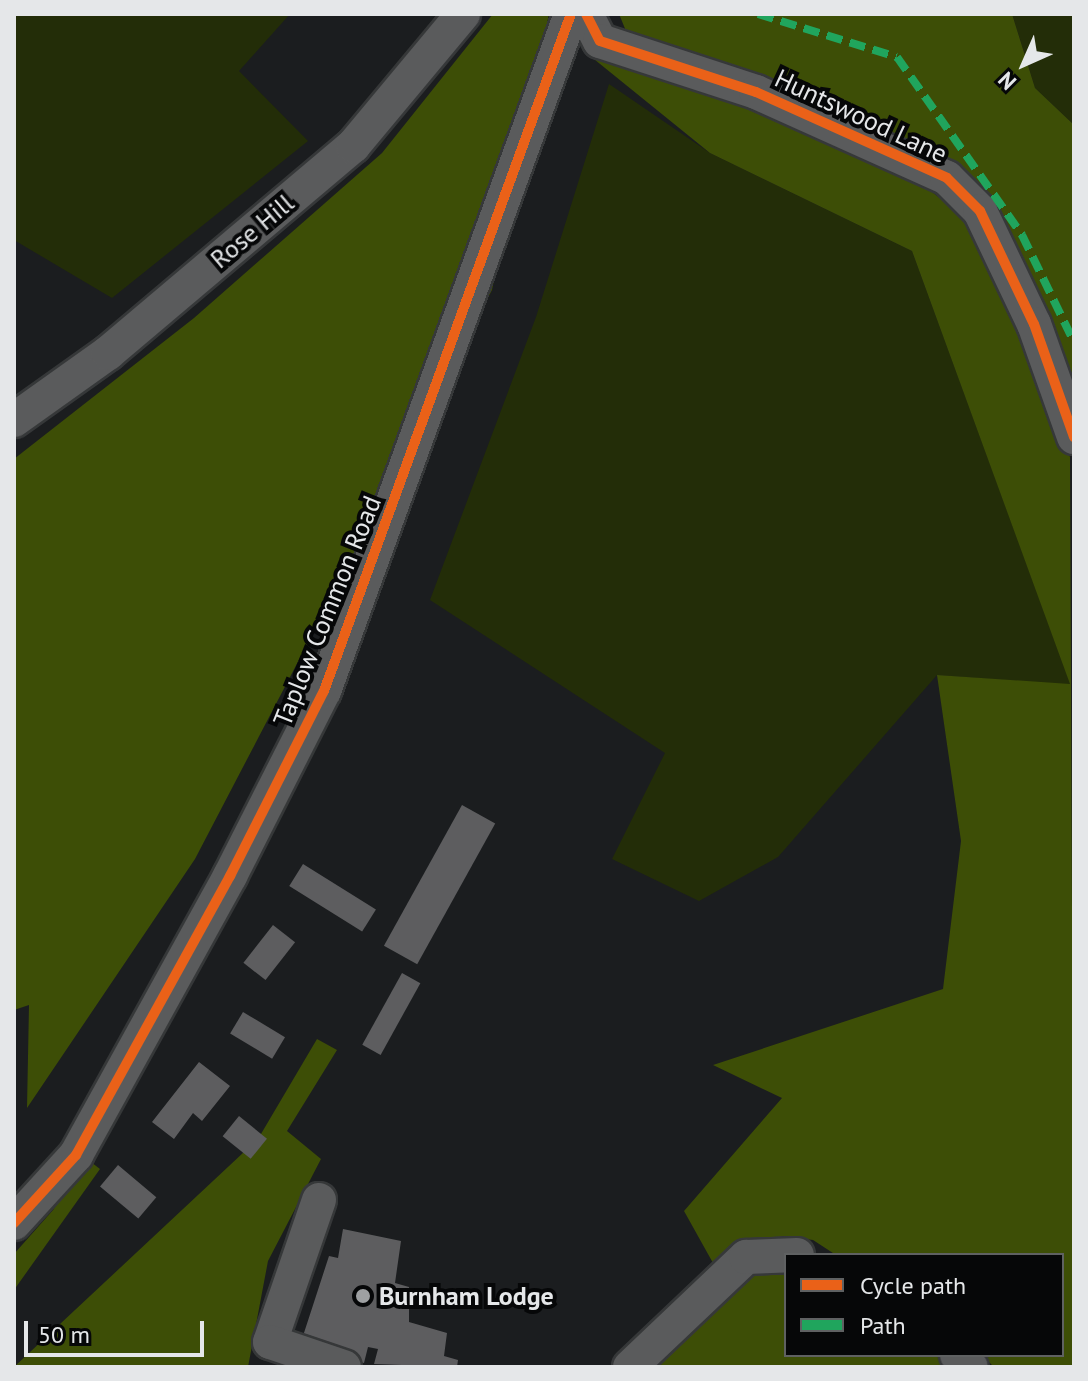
<!DOCTYPE html>
<html>
<head>
<meta charset="utf-8">
<style>
  body { margin:0 }
  #map { position:relative; width:1088px; height:1381px; overflow:hidden; background:#1b1d1f; font-family:"PT Sans",sans-serif }
  div>[style] { position:absolute }
  [style*='--x'] { left:calc(var(--x)*1px); top:calc(var(--y)*1px); width:calc(var(--w)*1px); rotate:calc(var(--a)*1deg) }
  .green>* { inset:0; background:#232d08 }
  .forest>* { inset:0; background:#3d4e06 }
  .building>* { inset:0; background:#5d5d5f; transform-origin:0 0 }
  .roads { filter:drop-shadow(2px 0 #363839) drop-shadow(-2px 0 #363839) drop-shadow(0 2px #363839) drop-shadow(0 -2px #363839) }
  .minor>* { height:34px; margin:-17px; padding:0 17px; transform-origin:17px; border-radius:17px; background:#5a5b5c }
  .quiet>* { height:8px; margin-top:-4px; transform-origin:0; background:repeating-linear-gradient(90deg,#20a55d 0 16px,transparent 0 24px) }
  .cycleway>* { height:10px; margin:-5px; padding:0 5px; transform-origin:5px; border-radius:5px; background:#ea6118 }
  .dots>* { width:22px; height:22px; translate:-50% -50%; box-sizing:border-box; border:4px solid #060708; border-radius:50% }
  span { translate:-50% -50%; white-space:nowrap; text-align:center; line-height:1.15; -webkit-text-stroke:8px #060708; paint-order:stroke }
  .street-label { font-size:26px; color:#e5e7e9 }
  .poi-label { font-size:26px; color:#e5e7e9; font-weight:700 }
  .left { translate:0 -50%; text-align:left }
  .frame { position:absolute; inset:0; border:16px solid #e5e7e9; pointer-events:none }
  .legend { position:absolute; left:784px; top:1253px; width:280px; height:104px; box-sizing:border-box; background:#060708; border:2px solid #5f6162; margin:0; padding:10px 14px; list-style:none; font-size:24px; color:#e5e7e9 }
  .legend li { display:flex; align-items:center; gap:16px; height:40px }
  .legend b { width:40px; border:2px solid #5f6162 }
  .north { position:absolute; left:984px; top:24px; width:80px; height:80px; -webkit-text-stroke:6px #060708; paint-order:stroke; rotate:225deg; font-size:22px; font-weight:700; line-height:32px; text-align:center; color:#e5e7e9 }
  .north::after { content:''; display:block; margin:auto; width:28px; height:36px; background:#e5e7e9; clip-path:polygon(50% 0,100% 100%,50% 72%,0 100%) }
  .scale { position:absolute; left:24px; top:1321px; width:180px; height:36px; box-sizing:border-box; border:4px solid #e5e7e9; border-top:0; padding-left:10px; font-size:24px; line-height:28px; white-space:nowrap; color:#e5e7e9; -webkit-text-stroke:6px #060708; paint-order:stroke }
</style>
</head>
<body>
<div id="map">
  <div class="green">
    <div style="clip-path:polygon(14px 14px,290px 14px,239px 71px,308px 141px,112px 298px,14px 240px)"></div>
    <div style="clip-path:polygon(1012px 14px,1074px 14px,1074px 125px,1035px 88px)"></div>
    <div style="clip-path:polygon(609px 84px,710px 153px,912px 251px,1071px 685px,937px 675px,778px 857px,699px 901px,612px 859px,665px 753px,430px 600px,536px 317px)"></div>
  </div>
  <div class="forest">
    <div style="clip-path:polygon(493px 14px,549px 14px,492px 290px,195px 859px,27px 1108px,29px 1005px,14px 1010px,14px 459px,194px 318px,382px 153px)"></div>
    <div style="clip-path:polygon(619px 14px,1012px 14px,1035px 88px,1074px 125px,1074px 407px,988px 196px,891px 133px,626px 31px)"></div>
    <div style="clip-path:polygon(584px 51px,710px 84px,908px 173px,960px 214px,984px 245px,1070px 457px,1074px 1367px,994px 1367px,982px 1355px,1062px 1355px,1062px 1255px,836px 1255px,813px 1240px,783px 1236px,713px 1263px,684px 1211px,782px 1098px,713px 1065px,943px 989px,961px 841px,937px 675px,1070px 684px,912px 251px,710px 153px)"></div>
    <div style="clip-path:polygon(317px 1039px,337px 1050px,287px 1131px,321px 1159px,268px 1261px,248px 1367px,14px 1367px,258px 1139px)"></div>
    <div style="clip-path:polygon(87px 1159px,100px 1169px,14px 1290px,14px 1254px,53px 1210px)"></div>
    <div style="clip-path:polygon(786px 1264px,786px 1355px,944px 1355px,956px 1367px,650px 1367px,739px 1275px)"></div>
  </div>
  <div class="building">
    <div style="left:462px;top:805px;width:38px;height:161px;rotate:29deg"></div>
    <div style="left:303px;top:864px;width:86px;height:26px;rotate:32deg"></div>
    <div style="left:273px;top:925px;width:28px;height:48px;rotate:38deg"></div>
    <div style="left:402px;top:973px;width:21px;height:82px;rotate:29deg"></div>
    <div style="left:243px;top:1012px;width:49px;height:25px;rotate:31deg"></div>
    <div style="clip-path:polygon(199px 1062px,230px 1086px,202px 1121px,193px 1113px,174px 1139px,152px 1122px)"></div>
    <div style="left:239px;top:1116px;width:36px;height:26px;rotate:39deg"></div>
    <div style="left:118px;top:1165px;width:50px;height:28px;rotate:40deg"></div>
    <div style="clip-path:polygon(343px 1229px,401px 1241px,395px 1283px,409px 1287px,409px 1322px,447px 1333px,444px 1356px,458px 1360px,457px 1367px,374px 1364px,378px 1349px,368px 1347px,364px 1363px,332px 1355px,302px 1339px,329px 1256px,338px 1258px)"></div>
  </div>
  <div class="roads">
    <div class="minor">
      <div style="--x:586;--y:14;--w:30;--a:63"></div>
      <div style="--x:600;--y:41;--w:164;--a:18.1"></div>
      <div style="--x:756;--y:92;--w:209;--a:24.2"></div>
      <div style="--x:947;--y:178;--w:47;--a:45"></div>
      <div style="--x:980;--y:211;--w:125;--a:64.5"></div>
      <div style="--x:1034;--y:324;--w:120;--a:70.5"></div>
      <div style="--x:14;--y:420;--w:115;--a:-35.5"></div>
      <div style="--x:108;--y:353;--w:321;--a:-40.2"></div>
      <div style="--x:353;--y:146;--w:172;--a:-50.2"></div>
      <div style="--x:319;--y:1200;--w:150;--a:109"></div>
      <div style="--x:270;--y:1342;--w:78;--a:18.7"></div>
      <div style="--x:14;--y:1223;--w:92;--a:-47.6"></div>
      <div style="--x:76;--y:1155;--w:319;--a:-61.1"></div>
      <div style="--x:230;--y:876;--w:208;--a:-63.1"></div>
      <div style="--x:324;--y:691;--w:721;--a:-69.96"></div>
      <div style="--x:957;--y:1355;--w:18;--a:41"></div>
      <div style="--x:630;--y:1367;--w:160;--a:-43.5"></div>
      <div style="--x:746;--y:1257;--w:51;--a:-2.2"></div>
    </div>
  </div>
  <div class="quiet">
    <div style="--x:758;--y:14;--w:145;--a:17.2"></div>
    <div style="--x:897;--y:57;--w:218;--a:54.9"></div>
    <div style="--x:1022;--y:235;--w:119;--a:64.1"></div>
  </div>
  <div class="cycleway">
    <div style="--x:586;--y:14;--w:30;--a:63"></div>
    <div style="--x:600;--y:41;--w:164;--a:18.1"></div>
    <div style="--x:756;--y:92;--w:209;--a:24.2"></div>
    <div style="--x:947;--y:178;--w:47;--a:45"></div>
    <div style="--x:980;--y:211;--w:125;--a:64.5"></div>
    <div style="--x:1034;--y:324;--w:120;--a:70.5"></div>
    <div style="--x:14;--y:1223;--w:92;--a:-47.6"></div>
    <div style="--x:76;--y:1155;--w:319;--a:-61.1"></div>
    <div style="--x:230;--y:876;--w:208;--a:-63.1"></div>
    <div style="--x:324;--y:691;--w:721;--a:-69.96"></div>
  </div>
  <div class="dots">
    <div style="left:363px;top:1296px;background:#9ea0a2"></div>
  </div>
  <div class="street-label">
    <span style="left:861px;top:116px;rotate:25deg">Huntswood Lane</span>
    <span style="left:252px;top:231px;rotate:-40deg">Rose Hill</span>
    <span style="left:327px;top:611px;rotate:-68deg">Taplow Common Road</span>
  </div>
  <div class="poi-label">
    <span class="left" style="left:379px;top:1296px">Burnham Lodge</span>
  </div>
  <div class="frame"></div>
  <ul class="legend">
  <li><b style="height:10px;background:#ea6118"></b>Cycle path</li>
  <li><b style="height:10px;background:#20a55d"></b>Path</li>
  </ul>
  <div class="north">N</div>
  <div class="scale">50 m</div>
</div>
</body>
</html>
